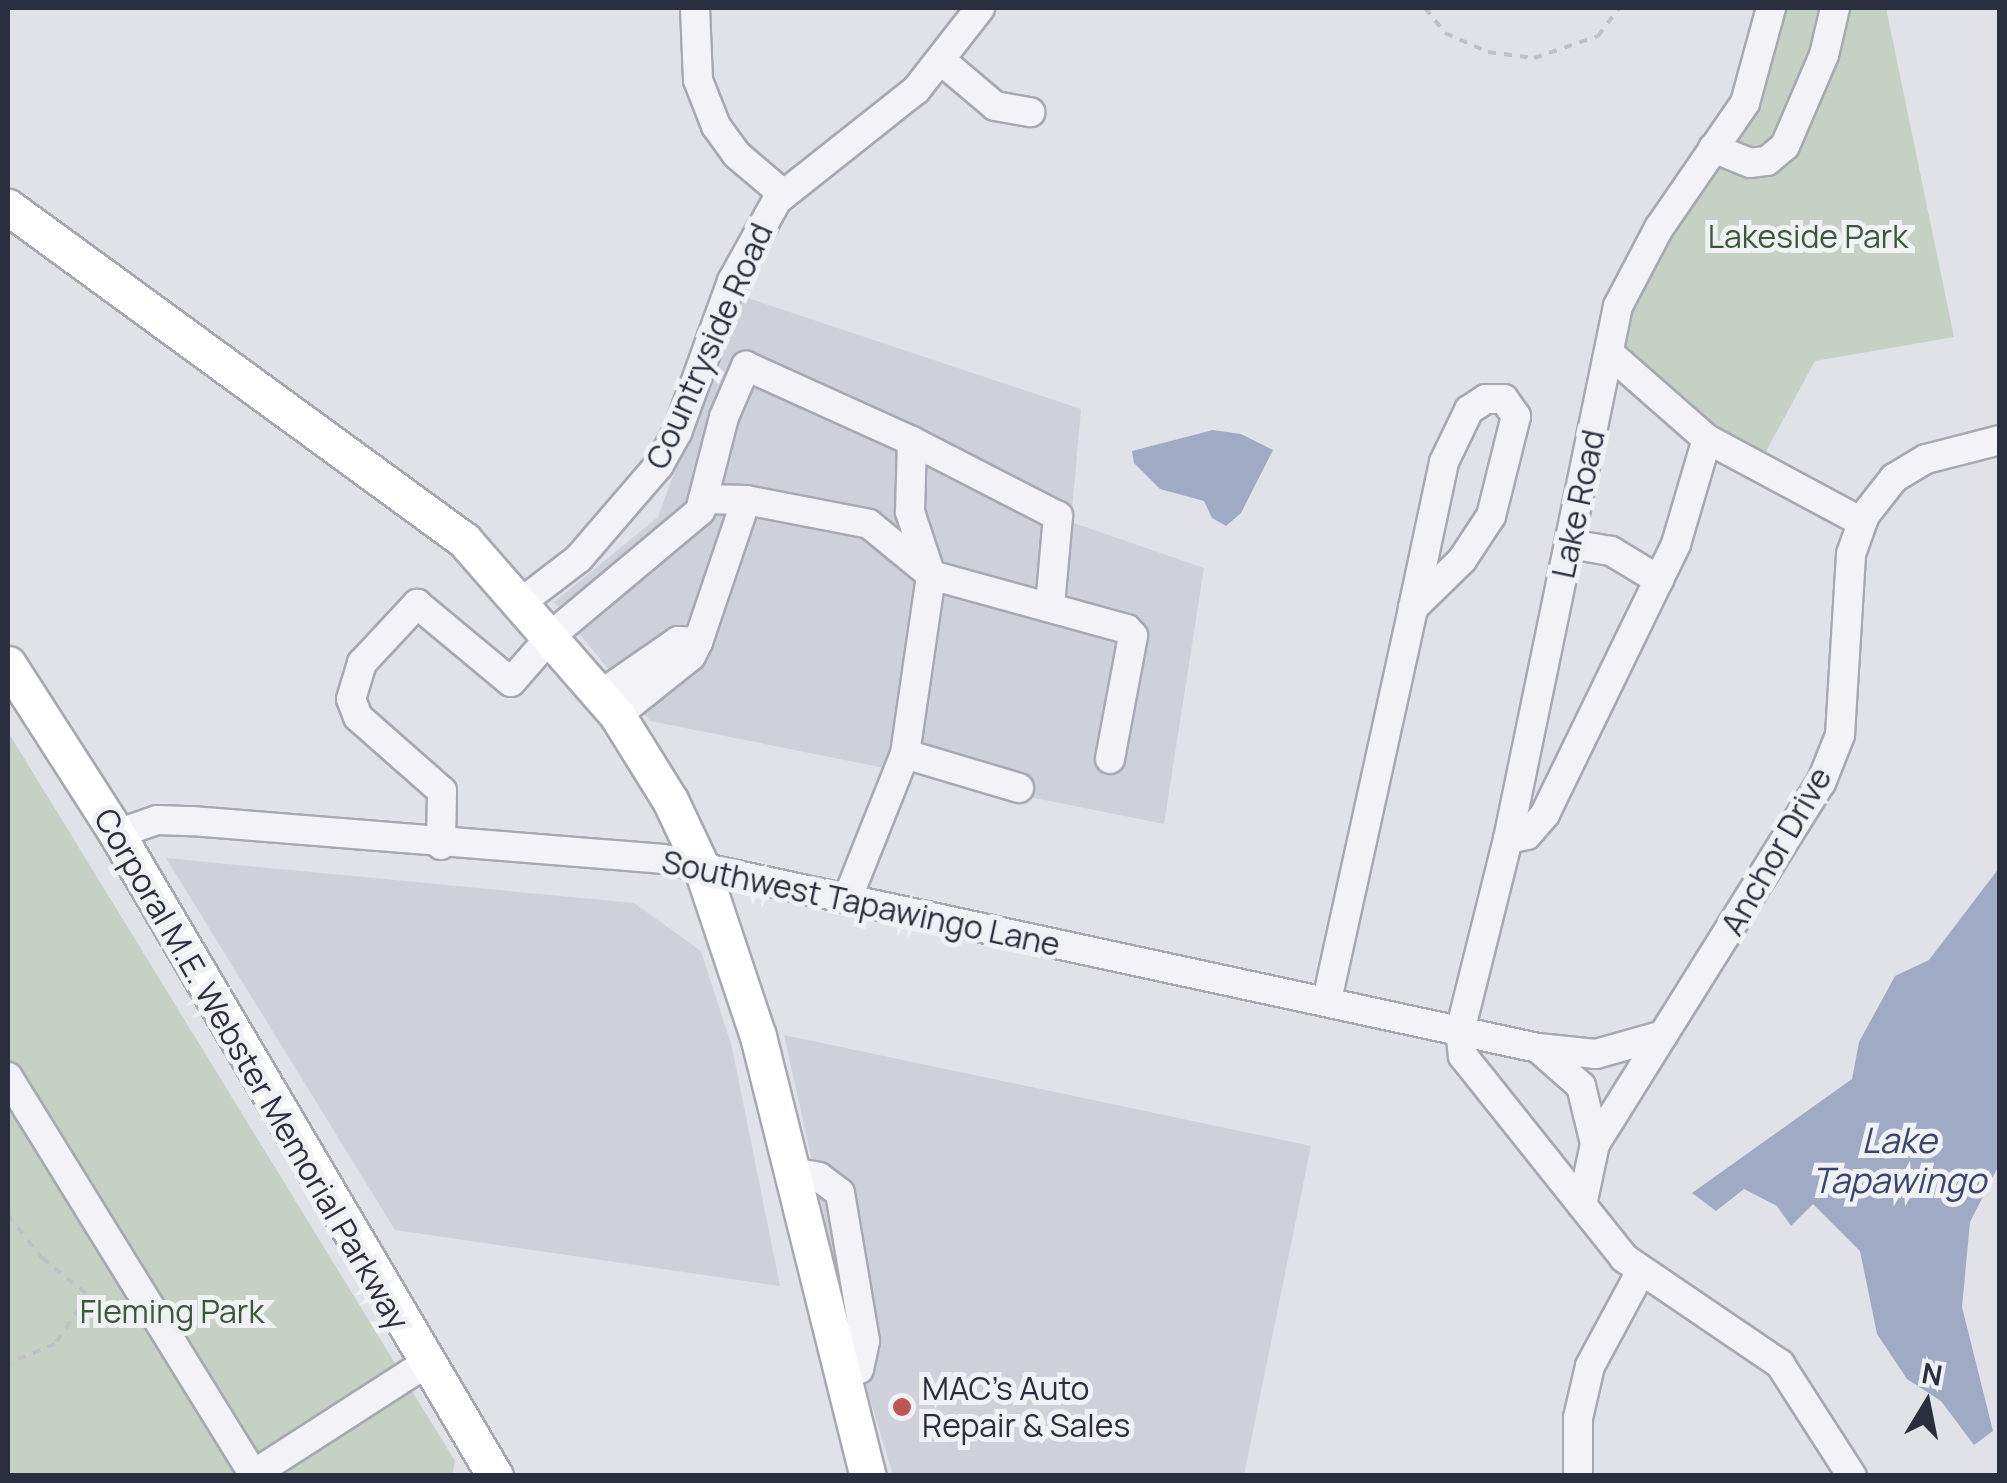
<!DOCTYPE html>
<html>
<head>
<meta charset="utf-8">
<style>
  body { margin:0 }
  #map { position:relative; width:2007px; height:1483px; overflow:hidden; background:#e1e2e8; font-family:Manrope,sans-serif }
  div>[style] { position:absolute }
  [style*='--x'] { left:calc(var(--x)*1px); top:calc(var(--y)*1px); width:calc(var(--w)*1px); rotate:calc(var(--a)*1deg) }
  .built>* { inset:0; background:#cfd1d9 }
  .green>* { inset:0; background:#c4d1c3 }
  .water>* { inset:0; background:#9faac4 }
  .path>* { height:4px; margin-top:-2px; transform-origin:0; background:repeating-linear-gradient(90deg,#bfc0c7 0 8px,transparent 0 16px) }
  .roads { filter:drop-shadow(2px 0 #a7a8b2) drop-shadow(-2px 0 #a7a8b2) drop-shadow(0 2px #a7a8b2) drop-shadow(0 -2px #a7a8b2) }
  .minor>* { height:28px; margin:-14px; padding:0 14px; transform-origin:14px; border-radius:14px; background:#f3f3f7 }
  .major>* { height:35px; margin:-17.5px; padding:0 17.5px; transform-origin:17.5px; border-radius:17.5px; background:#fff }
  .dots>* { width:28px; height:28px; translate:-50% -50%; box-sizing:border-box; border:5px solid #f0f1f5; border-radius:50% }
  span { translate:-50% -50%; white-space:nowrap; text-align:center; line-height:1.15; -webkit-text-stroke:10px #f0f1f5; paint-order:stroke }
  .park-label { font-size:32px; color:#3a583a }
  .street-label { font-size:32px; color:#2b2e3e }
  .poi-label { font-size:32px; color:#2b2e3e }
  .left { translate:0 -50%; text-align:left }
  .water-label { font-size:35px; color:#39476d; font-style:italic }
  .frame { position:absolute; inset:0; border:10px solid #2b2e3e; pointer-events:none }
  .north { position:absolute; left:1877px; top:1353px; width:100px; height:100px; -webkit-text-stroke:8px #f0f1f5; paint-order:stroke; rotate:10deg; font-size:28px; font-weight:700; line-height:40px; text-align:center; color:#2b2e3e }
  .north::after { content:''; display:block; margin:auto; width:35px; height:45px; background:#2b2e3e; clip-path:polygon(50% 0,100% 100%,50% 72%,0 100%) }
</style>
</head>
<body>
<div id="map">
  <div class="built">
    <div style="clip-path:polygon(739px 295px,1081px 409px,1071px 522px,1204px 568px,1164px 824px,650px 721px,554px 602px,658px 517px)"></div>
    <div style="clip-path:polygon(166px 858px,634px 903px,701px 951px,732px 1047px,780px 1286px,395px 1230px)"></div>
    <div style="clip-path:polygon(784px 1035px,1311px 1146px,1244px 1475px,893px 1475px,851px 1337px)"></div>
  </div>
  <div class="green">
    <div style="clip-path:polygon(1764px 8px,1886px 8px,1954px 337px,1815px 361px,1763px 457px,1718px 438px,1613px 334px,1745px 103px)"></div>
    <div style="clip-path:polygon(8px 732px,455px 1461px,452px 1475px,8px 1475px)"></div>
  </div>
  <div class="water">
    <div style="clip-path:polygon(1213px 430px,1241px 434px,1273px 450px,1241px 513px,1226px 526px,1212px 518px,1204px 501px,1160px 489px,1134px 463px,1132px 451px)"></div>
    <div style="clip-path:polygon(1999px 868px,1999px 1165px,1970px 1222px,1962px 1307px,1993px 1431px,1974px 1445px,1941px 1401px,1907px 1379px,1877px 1334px,1860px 1251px,1813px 1204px,1791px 1226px,1777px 1206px,1744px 1189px,1716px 1211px,1692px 1193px,1852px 1079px,1859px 1042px,1895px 976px,1929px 960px)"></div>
  </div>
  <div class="path">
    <div style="--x:1425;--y:8;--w:32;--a:51"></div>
    <div style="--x:1445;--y:33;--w:47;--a:23.8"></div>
    <div style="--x:1488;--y:52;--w:46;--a:7.4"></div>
    <div style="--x:1534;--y:58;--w:68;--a:-19"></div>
    <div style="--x:1598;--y:36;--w:35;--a:-53"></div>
    <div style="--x:8;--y:1215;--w:55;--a:51.7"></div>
    <div style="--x:42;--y:1258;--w:59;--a:38.8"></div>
    <div style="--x:88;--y:1295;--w:59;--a:124"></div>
    <div style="--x:55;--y:1344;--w:51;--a:158"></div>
  </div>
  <div class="roads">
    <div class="minor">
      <div style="--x:695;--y:8;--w:72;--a:87.6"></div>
      <div style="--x:698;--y:80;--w:49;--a:68.6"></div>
      <div style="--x:716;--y:126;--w:34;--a:54"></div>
      <div style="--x:736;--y:154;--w:62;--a:40.4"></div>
      <div style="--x:1771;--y:8;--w:98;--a:105.3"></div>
      <div style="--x:1745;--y:103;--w:152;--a:124.5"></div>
      <div style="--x:1659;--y:228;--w:88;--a:117.7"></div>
      <div style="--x:1618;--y:306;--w:544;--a:101.66"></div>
      <div style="--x:1508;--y:839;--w:198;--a:104"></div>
      <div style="--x:1460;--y:1031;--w:25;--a:83"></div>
      <div style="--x:1463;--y:1056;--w:258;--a:51.4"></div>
      <div style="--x:1624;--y:1258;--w:189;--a:34.2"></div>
      <div style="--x:1780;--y:1364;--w:133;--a:57.3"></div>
      <div style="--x:943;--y:62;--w:68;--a:40.2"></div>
      <div style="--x:995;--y:106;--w:36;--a:10"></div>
      <div style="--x:1713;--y:148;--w:40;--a:22"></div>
      <div style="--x:1750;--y:163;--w:17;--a:-7"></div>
      <div style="--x:1767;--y:161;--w:23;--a:-40"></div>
      <div style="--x:1785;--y:146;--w:99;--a:-66.8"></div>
      <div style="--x:1824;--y:55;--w:48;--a:-76.8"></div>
      <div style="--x:1486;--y:399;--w:18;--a:0"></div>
      <div style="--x:1504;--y:399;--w:21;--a:55"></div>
      <div style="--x:1516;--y:416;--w:103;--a:104"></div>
      <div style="--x:1491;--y:516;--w:53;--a:123.4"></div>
      <div style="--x:1462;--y:560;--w:69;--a:135.6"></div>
      <div style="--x:1413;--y:608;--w:149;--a:-78"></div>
      <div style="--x:1444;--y:462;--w:58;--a:-64.3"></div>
      <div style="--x:1469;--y:410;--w:20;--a:-33"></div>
      <div style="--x:1707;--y:439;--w:176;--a:28.2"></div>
      <div style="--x:912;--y:441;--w:164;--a:27.2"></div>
      <div style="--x:1058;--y:516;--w:89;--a:95.1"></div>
      <div style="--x:746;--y:500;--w:125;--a:11"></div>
      <div style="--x:869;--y:524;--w:79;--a:39.3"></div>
      <div style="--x:1570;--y:544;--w:42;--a:9.7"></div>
      <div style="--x:1611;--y:551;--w:56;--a:31.1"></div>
      <div style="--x:523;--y:601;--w:71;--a:-37.5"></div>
      <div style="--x:579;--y:558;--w:123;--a:-49.3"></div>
      <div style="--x:659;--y:465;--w:37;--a:-61"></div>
      <div style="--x:677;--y:433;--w:162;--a:-70.1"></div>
      <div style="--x:732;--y:281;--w:93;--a:-60.9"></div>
      <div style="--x:777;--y:200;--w:177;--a:-38.4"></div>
      <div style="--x:916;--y:90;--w:104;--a:-52"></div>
      <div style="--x:600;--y:695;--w:95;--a:-34.7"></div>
      <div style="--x:678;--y:641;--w:20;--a:3"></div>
      <div style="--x:617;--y:715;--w:95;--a:-38.6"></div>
      <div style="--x:691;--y:656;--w:16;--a:-63"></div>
      <div style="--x:698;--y:642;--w:150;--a:-71.3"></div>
      <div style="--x:746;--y:500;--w:43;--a:-178.7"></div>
      <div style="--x:905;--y:754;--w:181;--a:-81.7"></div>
      <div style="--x:931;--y:575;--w:203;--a:15.4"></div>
      <div style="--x:1127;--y:629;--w:9;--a:49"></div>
      <div style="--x:1133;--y:636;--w:125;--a:100.6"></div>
      <div style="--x:117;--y:834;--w:42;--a:-19.3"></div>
      <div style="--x:157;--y:820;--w:35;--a:2"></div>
      <div style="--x:192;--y:821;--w:473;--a:4.6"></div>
      <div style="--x:663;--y:859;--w:895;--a:12.19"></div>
      <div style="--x:1538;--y:1048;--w:58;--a:5.9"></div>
      <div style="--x:1596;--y:1054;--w:70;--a:-15.8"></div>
      <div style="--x:1508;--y:839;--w:19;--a:-12"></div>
      <div style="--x:1527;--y:835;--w:28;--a:-49"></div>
      <div style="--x:1545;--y:814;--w:300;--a:-64.1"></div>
      <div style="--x:1676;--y:544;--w:109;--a:-73.6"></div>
      <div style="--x:1707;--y:439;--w:130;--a:-138.7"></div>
      <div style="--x:441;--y:845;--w:54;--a:-88.9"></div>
      <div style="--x:442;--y:791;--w:112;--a:-138.6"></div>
      <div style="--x:358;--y:717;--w:19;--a:-111"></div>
      <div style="--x:351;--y:699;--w:38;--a:-73"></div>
      <div style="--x:362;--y:663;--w:81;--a:-47"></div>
      <div style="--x:417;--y:604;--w:122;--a:39.7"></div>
      <div style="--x:511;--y:682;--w:64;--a:-48.8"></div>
      <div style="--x:553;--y:634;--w:192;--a:-39.9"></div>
      <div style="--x:700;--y:511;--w:97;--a:-75.7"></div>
      <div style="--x:724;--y:417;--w:56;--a:-66.7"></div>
      <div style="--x:746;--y:366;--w:182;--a:24.3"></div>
      <div style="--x:912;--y:441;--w:71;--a:91.6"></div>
      <div style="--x:910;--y:512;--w:66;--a:71.6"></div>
      <div style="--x:848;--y:897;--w:154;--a:-68.3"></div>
      <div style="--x:905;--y:754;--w:119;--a:16.6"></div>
      <div style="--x:1327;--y:1000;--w:401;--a:-77.6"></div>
      <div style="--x:1539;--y:1049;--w:56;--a:41.4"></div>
      <div style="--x:1581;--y:1086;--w:60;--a:76.4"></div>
      <div style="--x:8;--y:1077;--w:467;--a:58.3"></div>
      <div style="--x:792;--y:1172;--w:27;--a:10"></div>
      <div style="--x:819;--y:1177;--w:26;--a:37"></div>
      <div style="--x:840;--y:1193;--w:150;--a:80.4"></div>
      <div style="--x:865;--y:1341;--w:29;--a:102"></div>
      <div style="--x:859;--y:1369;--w:17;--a:156"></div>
      <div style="--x:1582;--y:1205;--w:62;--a:-78"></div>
      <div style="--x:1595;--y:1144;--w:426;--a:-58"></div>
      <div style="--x:1821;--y:783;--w:52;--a:-68.4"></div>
      <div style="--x:1840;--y:735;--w:181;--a:-86.5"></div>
      <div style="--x:1851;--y:554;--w:41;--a:-70.3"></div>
      <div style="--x:1865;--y:515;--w:47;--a:-51.9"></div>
      <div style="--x:1894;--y:478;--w:37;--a:-31"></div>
      <div style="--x:1926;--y:459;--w:76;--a:-14.4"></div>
      <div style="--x:251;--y:1476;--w:207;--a:-32.8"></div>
      <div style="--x:1578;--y:1476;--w:58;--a:-90"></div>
      <div style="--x:1578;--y:1418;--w:53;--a:-77"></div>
      <div style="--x:1590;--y:1366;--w:106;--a:-61.7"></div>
    </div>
    <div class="major">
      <div style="--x:8;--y:207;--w:565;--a:36.14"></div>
      <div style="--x:464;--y:540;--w:232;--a:48.8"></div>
      <div style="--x:617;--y:715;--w:100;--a:58.1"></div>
      <div style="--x:670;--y:800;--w:73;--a:64.8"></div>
      <div style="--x:701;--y:866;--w:179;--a:71.5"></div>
      <div style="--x:758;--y:1036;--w:454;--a:76"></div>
      <div style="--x:8;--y:664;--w:202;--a:57.3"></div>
      <div style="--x:117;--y:834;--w:745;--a:59.51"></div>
    </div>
  </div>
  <div class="dots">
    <div style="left:902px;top:1407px;background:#c05653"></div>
  </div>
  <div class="park-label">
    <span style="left:1808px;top:236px">Lakeside Park</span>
    <span style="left:172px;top:1311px">Fleming Park</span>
  </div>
  <div class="street-label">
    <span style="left:709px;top:346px;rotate:-66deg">Countryside Road</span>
    <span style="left:1578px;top:504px;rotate:-78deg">Lake Road</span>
    <span style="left:1776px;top:851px;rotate:-60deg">Anchor Drive</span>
    <span style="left:861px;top:903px;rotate:12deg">Southwest Tapawingo Lane</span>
    <span style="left:252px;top:1069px;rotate:60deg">Corporal M.E. Webster Memorial Parkway</span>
  </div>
  <div class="poi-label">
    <span class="left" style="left:922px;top:1407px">MAC's Auto<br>Repair &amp; Sales</span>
  </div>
  <div class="water-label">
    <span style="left:1899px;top:1160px">Lake<br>Tapawingo</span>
  </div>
  <div class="frame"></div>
  <div class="north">N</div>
</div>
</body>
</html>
